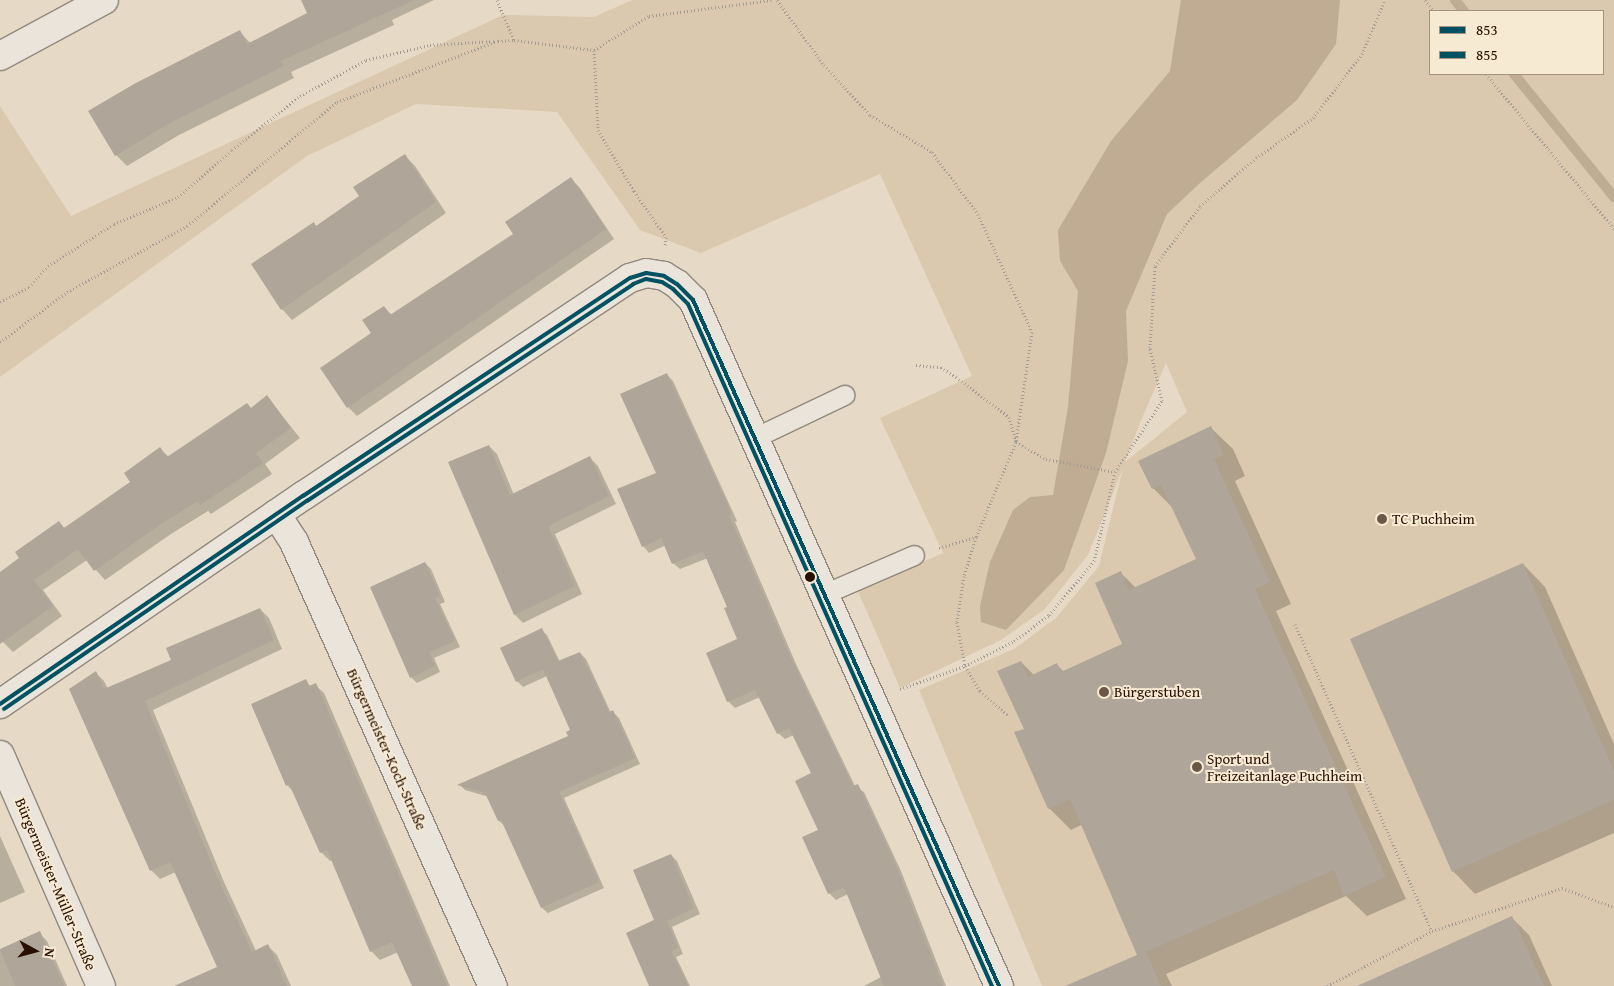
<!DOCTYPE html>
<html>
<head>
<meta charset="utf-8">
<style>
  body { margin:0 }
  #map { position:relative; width:1614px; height:986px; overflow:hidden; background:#e6dac6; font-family:"Gentium Book Plus",serif }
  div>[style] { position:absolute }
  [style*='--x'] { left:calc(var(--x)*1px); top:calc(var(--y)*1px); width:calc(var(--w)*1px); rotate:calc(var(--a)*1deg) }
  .green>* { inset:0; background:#dac9ae }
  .water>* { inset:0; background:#bfac92 }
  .shadow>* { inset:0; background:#0003 }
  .stream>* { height:10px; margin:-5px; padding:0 5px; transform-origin:5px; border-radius:5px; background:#bfac92 }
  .building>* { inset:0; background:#afa598 }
  .path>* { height:3px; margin-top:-1.5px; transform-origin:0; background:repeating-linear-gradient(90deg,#a49d95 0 1px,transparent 0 3.5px) }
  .roads { filter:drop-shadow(1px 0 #92887c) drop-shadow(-1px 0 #92887c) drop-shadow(0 1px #92887c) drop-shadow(0 -1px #92887c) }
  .service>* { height:19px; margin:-9.5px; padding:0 9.5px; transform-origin:9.5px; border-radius:9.5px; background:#eae4da }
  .minor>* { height:28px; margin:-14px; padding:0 14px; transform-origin:14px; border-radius:14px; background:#eae4da }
  .bus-1>* { height:4px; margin:-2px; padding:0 2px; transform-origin:2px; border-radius:2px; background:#005262 }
  .bus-2>* { height:4px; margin:-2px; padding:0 2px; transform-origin:2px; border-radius:2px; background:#005262 }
  .dots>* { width:14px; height:14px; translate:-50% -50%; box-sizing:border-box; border:2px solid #f7ead2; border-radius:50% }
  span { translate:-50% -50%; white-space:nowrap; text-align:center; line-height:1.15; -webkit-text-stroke:4px #f7ead2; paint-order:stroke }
  .poi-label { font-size:15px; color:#281004 }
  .left { translate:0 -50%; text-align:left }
  .street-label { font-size:15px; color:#281004 }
  .legend { position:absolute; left:1429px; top:10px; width:175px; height:65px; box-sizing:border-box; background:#f7ead2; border:1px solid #a49380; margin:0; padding:6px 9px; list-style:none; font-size:15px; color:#281004 }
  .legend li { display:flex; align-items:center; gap:10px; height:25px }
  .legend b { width:25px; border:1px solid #a49380 }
  .north { position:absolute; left:10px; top:926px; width:50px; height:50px; -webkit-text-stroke:4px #f7ead2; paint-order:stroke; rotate:97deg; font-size:14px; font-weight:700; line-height:20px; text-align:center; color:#281004 }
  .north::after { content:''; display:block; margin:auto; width:18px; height:22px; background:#281004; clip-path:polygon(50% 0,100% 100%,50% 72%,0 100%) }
</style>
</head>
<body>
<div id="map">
  <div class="green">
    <div style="clip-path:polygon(evenodd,632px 0,1614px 0,1614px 986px,1042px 986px,919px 690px,1014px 649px,1056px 618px,1099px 566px,1123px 468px,1088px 555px,1045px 609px,1001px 640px,900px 688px,858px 591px,943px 553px,880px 418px,972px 376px,880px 174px,701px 253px,640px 230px,557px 112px,416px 104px,307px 156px,0 377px,0 106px,71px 216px,503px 15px,594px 17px,632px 0,1430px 11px,1603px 11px,1603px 74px,1430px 74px,1430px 11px,632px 0,1166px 363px,1187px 412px,1125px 462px,1140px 423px,1166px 363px)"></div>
  </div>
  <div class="water">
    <div style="clip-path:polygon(1181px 0,1340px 0,1336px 44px,1297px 100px,1200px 183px,1167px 214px,1126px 311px,1128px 361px,1106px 453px,1064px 570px,1006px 630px,981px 622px,980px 606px,990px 562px,1013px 510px,1030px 497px,1053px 495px,1068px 407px,1078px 291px,1060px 261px,1058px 230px,1111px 141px,1170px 71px)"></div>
  </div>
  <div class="shadow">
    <div style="clip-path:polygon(302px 0,434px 0,392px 20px,394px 25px,291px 72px,294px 78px,179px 135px,127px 166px,116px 155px,240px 32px,251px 44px,309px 14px)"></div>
    <div style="clip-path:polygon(405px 156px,415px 166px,446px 213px,292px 320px,282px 309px,317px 227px,361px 196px)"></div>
    <div style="clip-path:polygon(571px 179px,580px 188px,614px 239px,357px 416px,348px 407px,384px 307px,392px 315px,515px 234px)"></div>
    <div style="clip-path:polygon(666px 374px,673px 381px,737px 521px,735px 522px,796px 664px,855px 786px,864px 792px,901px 871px,946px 986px,864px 986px,881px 977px,848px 894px,836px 900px,829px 893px,812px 774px,794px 735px,785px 739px,778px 733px,760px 697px,735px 708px,728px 701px,708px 654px,739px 640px,729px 608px,708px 558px,680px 569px,673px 563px,666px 545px,649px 553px,643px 546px,658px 473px)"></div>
    <div style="clip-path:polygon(267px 397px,300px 438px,265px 464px,272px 474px,211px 514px,208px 511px,171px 534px,105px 580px,87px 560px,43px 590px,62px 616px,13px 652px,0 639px,0 573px,21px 558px,59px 523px,65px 529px,132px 482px,160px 449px,169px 457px,251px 409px)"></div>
    <div style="clip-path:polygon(1211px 428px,1233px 449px,1245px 476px,1235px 481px,1291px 604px,1276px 611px,1406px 899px,1367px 916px,1346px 896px,1166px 974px,1172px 986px,1092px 986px,1139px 956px,1083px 824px,1071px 830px,1049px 808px,1025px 730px,1021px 662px,1034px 675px,1057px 665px,1064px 672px,1124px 645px,1121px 573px,1136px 588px,1198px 560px,1174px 509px,1153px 488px,1140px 461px)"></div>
    <div style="clip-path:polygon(489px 446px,497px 454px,514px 495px,590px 458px,598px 466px,616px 504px,555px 534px,582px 594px,523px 623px,515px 615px,450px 463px)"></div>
    <div style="clip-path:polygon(425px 563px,431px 569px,445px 602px,440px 604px,460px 647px,434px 658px,440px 672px,417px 683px,411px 677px)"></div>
    <div style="clip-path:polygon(1523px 564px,1545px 587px,1614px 744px,1614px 833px,1475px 894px,1453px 871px)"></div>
    <div style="clip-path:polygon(260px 609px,269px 618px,282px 649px,153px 710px,224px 882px,256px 951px,268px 946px,277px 955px,291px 986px,190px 986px,219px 967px,176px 872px,160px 879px,151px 870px,96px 673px,104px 681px,108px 689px,173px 661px)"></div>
    <div style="clip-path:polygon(541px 630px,547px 635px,560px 662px,580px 653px,586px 659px,611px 713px,613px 712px,619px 718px,640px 764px,564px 798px,604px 888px,548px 913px,542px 908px,505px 826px,499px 821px,489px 797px,465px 790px,460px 785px,570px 737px,572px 730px,547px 676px,523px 687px,517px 681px,502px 648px)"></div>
    <div style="clip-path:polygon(306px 681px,311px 687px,315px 685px,324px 693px,450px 986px,414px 986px,398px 952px,380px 960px,371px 951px,332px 860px,330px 861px,321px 852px,294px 792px,287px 785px)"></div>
    <div style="clip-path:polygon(0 836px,25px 892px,0 903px)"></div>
    <div style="clip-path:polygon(671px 855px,677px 861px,700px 914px,672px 927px,683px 954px,676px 957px,690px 986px,651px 986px,656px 920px)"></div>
    <div style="clip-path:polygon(1511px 917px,1529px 935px,1552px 986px,1406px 986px)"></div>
    <div style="clip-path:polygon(39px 933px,47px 941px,67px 986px,0 986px,0 950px)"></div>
  </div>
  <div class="stream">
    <div style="--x:1455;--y:0;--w:14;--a:51"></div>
    <div style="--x:1514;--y:74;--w:159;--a:50.9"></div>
  </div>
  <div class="building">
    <div style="clip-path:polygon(301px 0,414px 0,281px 61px,284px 66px,168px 124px,115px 156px,88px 111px,134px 84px,240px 30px,247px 44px,307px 13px)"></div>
    <div style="clip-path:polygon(405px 154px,436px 202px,281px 310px,251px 264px,314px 222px,316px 226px,359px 196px,353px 187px)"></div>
    <div style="clip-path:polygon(571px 177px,606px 229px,347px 408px,320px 368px,371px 333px,362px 320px,384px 306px,390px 315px,513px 234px,505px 222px)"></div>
    <div style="clip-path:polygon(667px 373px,732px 514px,729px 515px,790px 656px,853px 786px,858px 784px,895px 863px,943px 986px,884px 986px,844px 887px,828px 894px,802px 837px,818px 830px,795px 781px,811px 773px,789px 728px,777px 734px,755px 690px,727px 702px,706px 653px,737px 639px,724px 608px,727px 607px,703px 551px,672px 564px,661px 538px,642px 547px,617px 489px,656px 473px,620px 394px)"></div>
    <div style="clip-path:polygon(267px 395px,291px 428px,256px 453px,263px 463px,200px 505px,198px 501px,161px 524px,94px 571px,78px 549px,34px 580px,53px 606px,0 644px,0 572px,19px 558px,15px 552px,59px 521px,64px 528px,130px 482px,124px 473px,160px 447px,167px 457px,247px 403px,251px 408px)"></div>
    <div style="clip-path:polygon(1211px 426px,1224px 455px,1214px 459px,1270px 582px,1255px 589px,1386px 877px,1344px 896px,1334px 870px,1141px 954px,1146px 952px,1161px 986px,1065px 986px,1137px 955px,1070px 799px,1048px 809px,1014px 732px,1024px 729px,997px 671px,1021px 661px,1028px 677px,1057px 663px,1061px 672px,1122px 644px,1095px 583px,1121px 571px,1129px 590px,1196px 559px,1161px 485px,1152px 489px,1138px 461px)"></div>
    <div style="clip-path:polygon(489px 445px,510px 495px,590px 456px,609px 496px,548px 526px,575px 586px,514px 615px,448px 462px)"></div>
    <div style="clip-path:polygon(425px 562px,440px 596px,435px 598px,455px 641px,429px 652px,435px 666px,410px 678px,370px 587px)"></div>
    <div style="clip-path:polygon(1523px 563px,1614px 771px,1614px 800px,1452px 872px,1350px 639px)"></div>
    <div style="clip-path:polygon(260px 608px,274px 640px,145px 701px,215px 872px,252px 952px,268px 944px,287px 986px,174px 986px,217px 967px,170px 862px,150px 871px,69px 689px,96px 671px,104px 689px,171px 660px,166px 648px)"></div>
    <div style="clip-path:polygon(542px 628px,558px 661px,580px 652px,609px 712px,613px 710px,635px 758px,559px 792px,599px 882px,541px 908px,501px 820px,498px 821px,485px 793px,457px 785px,568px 736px,566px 732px,570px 730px,543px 669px,516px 682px,500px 648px)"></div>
    <div style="clip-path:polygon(306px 679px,309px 686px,316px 683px,447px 986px,412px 986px,392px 942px,370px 952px,327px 850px,320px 853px,289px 784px,286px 786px,251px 704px)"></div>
    <div style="clip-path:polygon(671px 854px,694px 908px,667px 921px,678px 948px,671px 951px,688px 986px,649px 986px,626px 933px,654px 920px,633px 870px)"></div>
    <div style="clip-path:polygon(1512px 916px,1544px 986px,1357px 986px)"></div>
    <div style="clip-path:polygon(40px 931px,64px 986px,15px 986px,0 949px)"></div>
  </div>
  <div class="path">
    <div style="--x:497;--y:0;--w:43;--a:67"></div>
    <div style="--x:514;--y:40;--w:81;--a:7.1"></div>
    <div style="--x:594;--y:50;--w:65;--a:-31.7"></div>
    <div style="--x:649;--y:16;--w:124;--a:-7.4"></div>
    <div style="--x:777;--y:0;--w:80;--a:54.1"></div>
    <div style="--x:824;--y:65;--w:68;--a:47.4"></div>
    <div style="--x:870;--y:115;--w:72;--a:30.8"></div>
    <div style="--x:932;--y:152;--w:77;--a:53.4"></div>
    <div style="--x:978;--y:214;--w:130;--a:65.4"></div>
    <div style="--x:1032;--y:332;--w:111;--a:98.3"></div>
    <div style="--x:1016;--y:442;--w:103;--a:112.8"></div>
    <div style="--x:976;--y:537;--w:41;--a:107.1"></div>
    <div style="--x:964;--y:576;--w:47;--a:98.7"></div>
    <div style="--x:957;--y:622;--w:45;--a:79.7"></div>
    <div style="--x:965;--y:666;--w:29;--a:59"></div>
    <div style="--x:980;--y:691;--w:37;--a:41"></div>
    <div style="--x:1425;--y:0;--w:14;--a:51"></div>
    <div style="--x:594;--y:50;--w:80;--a:87.1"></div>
    <div style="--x:598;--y:130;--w:71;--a:59.5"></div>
    <div style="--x:634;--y:191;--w:56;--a:55.2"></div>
    <div style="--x:666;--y:237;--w:9;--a:96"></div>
    <div style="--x:1486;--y:74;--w:201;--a:50.4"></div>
    <div style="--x:0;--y:302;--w:33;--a:-27"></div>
    <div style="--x:29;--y:287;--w:28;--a:-48"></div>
    <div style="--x:48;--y:266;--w:78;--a:-32.5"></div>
    <div style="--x:114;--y:224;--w:69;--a:-22.9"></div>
    <div style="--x:178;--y:197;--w:72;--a:-41"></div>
    <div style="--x:232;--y:150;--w:87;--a:-38.5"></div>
    <div style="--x:300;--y:96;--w:75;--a:-28.6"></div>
    <div style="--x:366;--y:60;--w:66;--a:-13.2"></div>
    <div style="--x:430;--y:45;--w:64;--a:-3.6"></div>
    <div style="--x:0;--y:342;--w:84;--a:-36.7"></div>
    <div style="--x:67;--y:292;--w:137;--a:-28.8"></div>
    <div style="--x:187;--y:226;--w:195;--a:-39.6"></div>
    <div style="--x:337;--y:102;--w:172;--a:-20.8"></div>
    <div style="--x:498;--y:41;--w:16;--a:-4"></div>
    <div style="--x:916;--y:365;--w:25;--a:5"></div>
    <div style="--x:941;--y:367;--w:18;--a:34"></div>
    <div style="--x:956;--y:377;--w:66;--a:37"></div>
    <div style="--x:1009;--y:417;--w:26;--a:74"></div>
    <div style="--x:1016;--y:442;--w:34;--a:30"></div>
    <div style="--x:1046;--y:459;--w:70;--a:10.7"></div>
    <div style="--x:939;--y:548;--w:39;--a:-17"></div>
    <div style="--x:1295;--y:624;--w:336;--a:66"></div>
    <div style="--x:900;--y:689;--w:69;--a:-19.5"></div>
    <div style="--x:965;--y:666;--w:55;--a:-27"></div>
    <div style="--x:1014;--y:641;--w:44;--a:-36.6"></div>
    <div style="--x:1049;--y:615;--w:70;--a:-50.2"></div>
    <div style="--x:1094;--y:561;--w:91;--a:-76.7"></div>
    <div style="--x:1115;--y:472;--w:85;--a:-56.5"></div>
    <div style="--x:1162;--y:401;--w:54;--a:-102.8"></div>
    <div style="--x:1150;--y:348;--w:82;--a:-86.5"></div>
    <div style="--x:1155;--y:266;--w:75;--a:-53.1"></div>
    <div style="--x:1200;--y:206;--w:74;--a:-40.6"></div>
    <div style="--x:1256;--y:158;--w:70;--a:-35.1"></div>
    <div style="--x:1313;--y:118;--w:81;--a:-52.6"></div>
    <div style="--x:1362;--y:54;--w:59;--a:-66.9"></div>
    <div style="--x:1327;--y:986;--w:119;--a:-27.6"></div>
    <div style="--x:1432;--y:931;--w:137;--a:-18.3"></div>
    <div style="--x:1562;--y:888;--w:55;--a:20.1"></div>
  </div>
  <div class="roads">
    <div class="service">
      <div style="--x:756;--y:437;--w:98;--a:-25.5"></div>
      <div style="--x:824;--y:594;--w:98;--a:-23.4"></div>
    </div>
    <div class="minor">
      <div style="--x:0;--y:56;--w:118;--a:-28.3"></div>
      <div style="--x:276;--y:514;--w:33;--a:57"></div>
      <div style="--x:294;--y:542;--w:487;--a:65.9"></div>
      <div style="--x:0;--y:704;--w:368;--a:-34.5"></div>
      <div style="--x:303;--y:496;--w:393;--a:-33.7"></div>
      <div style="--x:630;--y:278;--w:17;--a:-17"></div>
      <div style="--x:646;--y:273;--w:18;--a:9"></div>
      <div style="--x:664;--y:276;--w:15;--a:32"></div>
      <div style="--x:677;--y:284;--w:23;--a:45"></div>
      <div style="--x:693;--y:300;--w:751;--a:65.96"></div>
      <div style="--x:0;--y:755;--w:252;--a:66.4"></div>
    </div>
  </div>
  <div class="bus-1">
    <div style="--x:0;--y:704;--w:368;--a:-34.5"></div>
    <div style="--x:303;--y:496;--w:393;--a:-33.7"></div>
    <div style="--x:630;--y:278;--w:17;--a:-17"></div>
    <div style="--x:646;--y:273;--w:18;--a:9"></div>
    <div style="--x:664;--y:276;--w:15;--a:32"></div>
    <div style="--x:677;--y:284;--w:23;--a:45"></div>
    <div style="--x:693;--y:300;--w:751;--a:65.96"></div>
  </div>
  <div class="bus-2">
    <div style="--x:4;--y:709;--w:368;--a:-34.5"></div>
    <div style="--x:307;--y:501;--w:392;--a:-33.6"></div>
    <div style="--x:633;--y:284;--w:14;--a:-21"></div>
    <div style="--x:646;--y:279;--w:16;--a:11"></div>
    <div style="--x:662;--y:282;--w:13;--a:32"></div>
    <div style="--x:673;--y:289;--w:21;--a:45"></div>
    <div style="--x:688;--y:304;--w:747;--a:65.98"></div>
  </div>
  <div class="dots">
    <div style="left:1382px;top:519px;background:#6a5748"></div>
    <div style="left:810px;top:577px;background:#281004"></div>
    <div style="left:1104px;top:692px;background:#6a5748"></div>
    <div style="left:1197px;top:767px;background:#6a5748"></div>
  </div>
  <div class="poi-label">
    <span class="left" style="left:1392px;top:519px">TC Puchheim</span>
    <span class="left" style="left:1114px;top:692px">Bürgerstuben</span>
    <span class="left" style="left:1207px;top:767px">Sport und<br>Freizeitanlage Puchheim</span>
  </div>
  <div class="street-label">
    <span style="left:387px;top:749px;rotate:66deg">Bürgermeister-Koch-Straße</span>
    <span style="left:56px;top:884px;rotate:67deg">Bürgermeister-Müller-Straße</span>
  </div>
  <ul class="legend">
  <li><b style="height:6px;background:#005262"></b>853</li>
  <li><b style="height:6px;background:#005262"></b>855</li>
  </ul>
  <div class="north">N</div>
</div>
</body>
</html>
